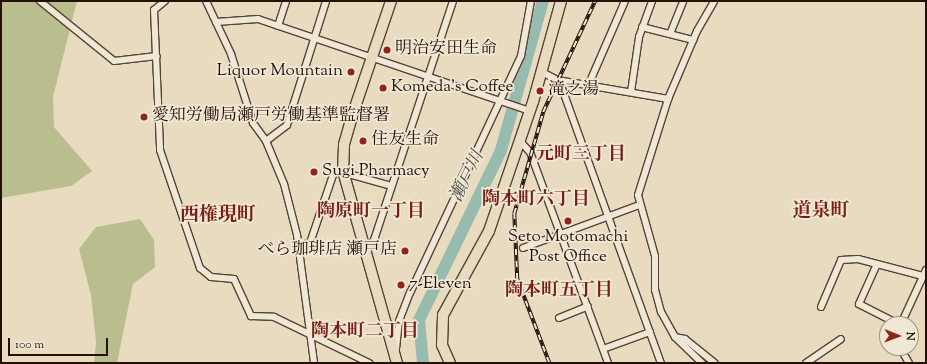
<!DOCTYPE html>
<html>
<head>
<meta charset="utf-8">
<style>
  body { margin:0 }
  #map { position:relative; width:927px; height:364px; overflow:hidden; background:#e8dbc0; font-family:"Sorts Mill Goudy","Noto Serif JP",serif }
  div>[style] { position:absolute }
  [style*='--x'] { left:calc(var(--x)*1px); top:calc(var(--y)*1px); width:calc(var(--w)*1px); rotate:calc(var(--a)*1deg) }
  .green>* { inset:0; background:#babe8f }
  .river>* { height:12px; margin:-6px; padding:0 6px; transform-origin:6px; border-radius:6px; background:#98bbaf }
  .roads { filter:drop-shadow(1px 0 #564334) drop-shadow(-1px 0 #564334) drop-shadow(0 1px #564334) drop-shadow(0 -1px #564334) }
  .minor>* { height:6px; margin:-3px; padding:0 3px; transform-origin:3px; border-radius:3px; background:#f0e8d6 }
  .trunk>* { height:10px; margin:-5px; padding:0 5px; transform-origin:5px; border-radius:5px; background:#e8dbc0 }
  .rail>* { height:3.5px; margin-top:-1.75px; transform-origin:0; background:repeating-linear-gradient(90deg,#f0e8d6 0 6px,#261005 0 12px); box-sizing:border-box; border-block:1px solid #261005 }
  .dots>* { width:11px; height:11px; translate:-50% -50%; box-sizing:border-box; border:2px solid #f0e8d6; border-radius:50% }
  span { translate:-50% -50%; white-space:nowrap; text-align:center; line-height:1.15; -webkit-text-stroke:3.5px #f0e8d6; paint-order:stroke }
  .poi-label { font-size:17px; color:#261005 }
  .left { translate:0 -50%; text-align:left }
  .right { translate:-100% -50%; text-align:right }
  .neighbourhood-label { font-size:18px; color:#7a1f14; font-weight:700 }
  .water-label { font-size:18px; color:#4e4c40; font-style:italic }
  .quarter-label { font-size:19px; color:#7a1f14; font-weight:700 }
  .frame { position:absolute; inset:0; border:2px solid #261005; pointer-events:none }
  .north { position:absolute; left:879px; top:316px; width:40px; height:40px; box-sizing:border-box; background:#f0e8d6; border:1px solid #9f9282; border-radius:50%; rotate:91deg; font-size:11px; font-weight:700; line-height:16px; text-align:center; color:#261005 }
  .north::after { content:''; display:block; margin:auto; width:14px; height:18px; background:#8f2418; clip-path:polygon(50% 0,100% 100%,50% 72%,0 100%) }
  .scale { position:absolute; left:8px; top:338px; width:100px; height:18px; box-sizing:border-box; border:2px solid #261005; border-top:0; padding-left:5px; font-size:12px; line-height:14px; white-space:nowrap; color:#261005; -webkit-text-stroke:3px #f0e8d6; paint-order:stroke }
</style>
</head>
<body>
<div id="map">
  <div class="green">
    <div style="clip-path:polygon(1px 1px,77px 1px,53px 97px,54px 127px,92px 171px,71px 186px,1px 198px)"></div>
    <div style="clip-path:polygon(140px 219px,154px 240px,155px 267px,133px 284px,117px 363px,94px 363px,96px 342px,91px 295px,79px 249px,96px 227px)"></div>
  </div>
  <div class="river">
    <div style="--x:423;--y:363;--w:43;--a:-95.3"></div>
    <div style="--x:419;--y:320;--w:189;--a:-64.2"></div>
    <div style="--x:501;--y:150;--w:155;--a:-74.3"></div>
  </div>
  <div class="roads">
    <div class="minor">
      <div style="--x:40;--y:1;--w:95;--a:39"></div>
      <div style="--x:114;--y:61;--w:43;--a:-6.6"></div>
      <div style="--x:165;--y:1;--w:14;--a:141"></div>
      <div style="--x:154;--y:10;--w:140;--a:87.5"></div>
      <div style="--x:160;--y:150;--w:125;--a:71.3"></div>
      <div style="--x:200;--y:268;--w:14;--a:39"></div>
      <div style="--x:211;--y:277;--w:23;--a:5"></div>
      <div style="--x:234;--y:279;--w:41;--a:65.3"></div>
      <div style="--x:251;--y:316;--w:23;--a:2"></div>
      <div style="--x:274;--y:317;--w:106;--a:25.8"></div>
      <div style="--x:206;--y:1;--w:59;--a:64.7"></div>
      <div style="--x:231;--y:54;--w:72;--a:72.3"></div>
      <div style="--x:253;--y:123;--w:22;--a:54"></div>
      <div style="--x:266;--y:141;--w:47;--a:67.3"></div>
      <div style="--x:284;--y:184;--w:53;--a:75.7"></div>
      <div style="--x:297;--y:235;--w:129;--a:82.4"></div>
      <div style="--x:216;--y:22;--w:42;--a:-4.1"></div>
      <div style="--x:258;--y:19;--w:287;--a:18.7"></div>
      <div style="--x:278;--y:26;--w:26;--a:-72"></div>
      <div style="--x:642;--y:27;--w:53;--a:14.3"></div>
      <div style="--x:670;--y:34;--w:35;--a:-68"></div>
      <div style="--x:542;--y:72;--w:17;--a:28"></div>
      <div style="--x:557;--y:80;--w:113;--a:9.7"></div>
      <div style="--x:559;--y:80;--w:301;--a:70.2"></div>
      <div style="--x:588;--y:86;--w:93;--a:-66.5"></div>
      <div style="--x:631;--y:92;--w:56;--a:-81.7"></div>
      <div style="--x:639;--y:37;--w:38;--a:-70"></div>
      <div style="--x:266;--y:141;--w:26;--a:-37"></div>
      <div style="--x:287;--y:125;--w:130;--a:-72.5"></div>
      <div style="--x:520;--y:141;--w:15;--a:48"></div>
      <div style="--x:530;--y:152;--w:225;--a:69.7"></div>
      <div style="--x:299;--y:245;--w:11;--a:-10"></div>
      <div style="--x:310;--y:243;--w:72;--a:-71.3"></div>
      <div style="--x:333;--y:175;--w:6;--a:-39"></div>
      <div style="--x:338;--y:171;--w:55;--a:15.8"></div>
      <div style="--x:523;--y:248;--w:124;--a:-20.3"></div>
      <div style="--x:365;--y:254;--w:17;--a:-57"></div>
      <div style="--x:374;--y:240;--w:252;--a:-71.7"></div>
      <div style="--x:877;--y:264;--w:44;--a:114.2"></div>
      <div style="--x:859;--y:304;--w:44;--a:27.1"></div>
      <div style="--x:821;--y:307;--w:51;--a:-66.9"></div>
      <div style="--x:841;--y:260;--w:17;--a:-3"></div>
      <div style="--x:858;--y:259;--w:67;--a:14.7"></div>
      <div style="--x:559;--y:318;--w:31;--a:-22"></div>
      <div style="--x:901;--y:324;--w:60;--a:-65.2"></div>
      <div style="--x:675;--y:337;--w:10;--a:11"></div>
      <div style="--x:685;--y:339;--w:38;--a:39"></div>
      <div style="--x:900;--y:348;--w:17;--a:59"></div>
      <div style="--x:396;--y:349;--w:28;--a:-84"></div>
      <div style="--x:399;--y:321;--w:30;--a:-69"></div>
      <div style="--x:410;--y:293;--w:262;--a:-64.9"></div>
      <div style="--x:521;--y:56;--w:56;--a:-79.7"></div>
      <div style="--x:603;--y:349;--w:50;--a:-19.9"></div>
      <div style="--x:702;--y:363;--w:37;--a:-136"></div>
      <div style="--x:675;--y:337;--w:29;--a:-119"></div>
      <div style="--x:661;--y:312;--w:23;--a:-105"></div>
      <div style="--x:655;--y:290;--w:34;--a:-90"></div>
      <div style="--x:655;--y:256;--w:63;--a:-105.6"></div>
      <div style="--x:638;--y:195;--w:101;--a:-72.6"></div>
      <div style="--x:668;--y:99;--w:74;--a:-66.9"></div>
      <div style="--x:697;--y:31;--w:34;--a:-60"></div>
      <div style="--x:806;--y:363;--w:42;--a:-34.4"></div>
    </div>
    <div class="trunk">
      <div style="--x:391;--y:1;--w:118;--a:108.7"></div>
      <div style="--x:353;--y:113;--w:33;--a:106"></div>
      <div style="--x:344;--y:145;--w:26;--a:92"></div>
      <div style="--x:343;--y:171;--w:199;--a:74.3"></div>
      <div style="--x:450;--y:363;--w:20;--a:-114"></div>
      <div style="--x:442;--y:345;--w:30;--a:-88"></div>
      <div style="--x:443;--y:315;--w:96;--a:-61.3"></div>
      <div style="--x:489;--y:231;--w:136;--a:-71.2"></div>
      <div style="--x:533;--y:102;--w:105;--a:-74.5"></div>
    </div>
  </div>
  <div class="rail">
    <div style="--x:549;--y:363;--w:90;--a:-110.9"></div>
    <div style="--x:517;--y:279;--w:65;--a:-92.6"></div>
    <div style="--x:514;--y:214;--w:106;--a:-74.1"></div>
    <div style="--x:543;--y:112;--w:123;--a:-64.9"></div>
  </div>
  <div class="dots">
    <div style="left:387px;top:50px;background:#8f2418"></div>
    <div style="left:351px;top:72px;background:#8f2418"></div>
    <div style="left:383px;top:88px;background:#8f2418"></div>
    <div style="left:540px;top:91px;background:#8f2418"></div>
    <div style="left:144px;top:117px;background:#8f2418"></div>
    <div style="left:363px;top:141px;background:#8f2418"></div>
    <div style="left:314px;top:172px;background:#8f2418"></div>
    <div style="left:568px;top:221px;background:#8f2418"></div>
    <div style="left:405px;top:251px;background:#8f2418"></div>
    <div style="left:401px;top:285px;background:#8f2418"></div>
  </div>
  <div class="poi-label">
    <span class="left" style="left:395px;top:50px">明治安田生命</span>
    <span class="right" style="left:343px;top:72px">Liquor Mountain</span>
    <span class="left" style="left:391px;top:88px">Komeda's Coffee</span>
    <span class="left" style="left:548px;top:91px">滝之湯</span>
    <span class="left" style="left:152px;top:117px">愛知労働局瀬戸労働基準監督署</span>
    <span class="left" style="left:371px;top:141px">住友生命</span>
    <span class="left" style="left:322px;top:172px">Sugi Pharmacy</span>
    <span style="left:568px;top:248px">Seto Motomachi<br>Post Office</span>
    <span class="right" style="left:397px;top:251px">べら珈琲店 瀬戸店</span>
    <span class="left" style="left:409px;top:285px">7-Eleven</span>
  </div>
  <div class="neighbourhood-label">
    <span style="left:581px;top:155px">元町三丁目</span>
    <span style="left:536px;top:200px">陶本町六丁目</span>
    <span style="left:371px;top:212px">陶原町一丁目</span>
    <span style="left:559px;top:291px">陶本町五丁目</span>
    <span style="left:365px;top:332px">陶本町二丁目</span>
  </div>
  <div class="water-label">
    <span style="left:468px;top:177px;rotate:-64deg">瀬戸川</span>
  </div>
  <div class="quarter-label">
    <span style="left:821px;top:212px">道泉町</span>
    <span style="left:218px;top:216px">西権現町</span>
  </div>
  <div class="frame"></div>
  <div class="north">N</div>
  <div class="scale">100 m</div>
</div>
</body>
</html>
